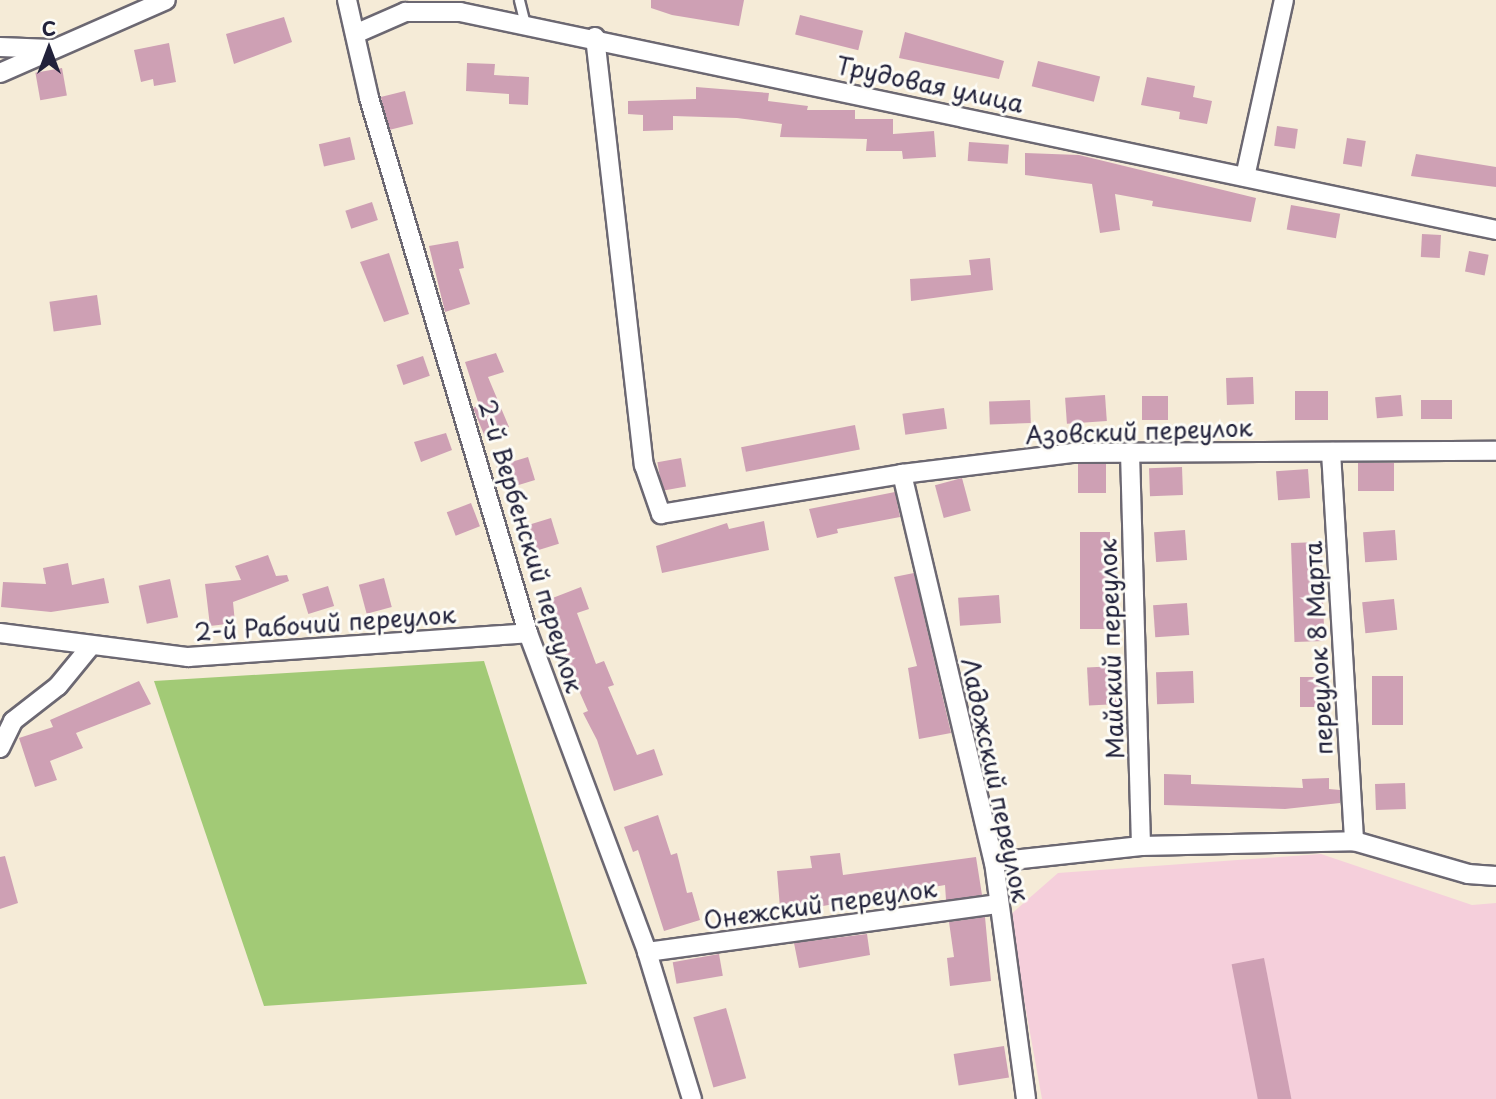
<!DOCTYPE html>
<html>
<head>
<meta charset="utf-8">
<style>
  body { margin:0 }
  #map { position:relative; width:1496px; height:1099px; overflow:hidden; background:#f5ebd7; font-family:"Playpen Sans",sans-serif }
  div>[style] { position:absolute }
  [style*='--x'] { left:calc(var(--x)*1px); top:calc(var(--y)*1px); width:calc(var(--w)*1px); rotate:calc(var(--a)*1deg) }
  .built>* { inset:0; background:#f5cfdb }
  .green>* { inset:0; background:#a2ca76 }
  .building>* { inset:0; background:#cea0b4; transform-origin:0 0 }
  .roads { filter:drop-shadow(2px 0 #6c6872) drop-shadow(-2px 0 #6c6872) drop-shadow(0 2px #6c6872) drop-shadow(0 -2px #6c6872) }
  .service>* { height:9px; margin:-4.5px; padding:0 4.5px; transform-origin:4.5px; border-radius:4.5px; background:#fff }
  .minor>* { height:18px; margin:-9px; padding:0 9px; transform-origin:9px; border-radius:9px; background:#fff }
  span { translate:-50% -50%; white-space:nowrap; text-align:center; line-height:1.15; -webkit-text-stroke:6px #fdfcf7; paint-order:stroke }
  .street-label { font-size:24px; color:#22223b }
  .north { position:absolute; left:14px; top:14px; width:70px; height:70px; -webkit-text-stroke:5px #fdfcf7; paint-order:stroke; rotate:0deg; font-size:19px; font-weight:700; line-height:28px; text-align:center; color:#22223b }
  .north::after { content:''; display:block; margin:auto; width:24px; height:32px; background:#22223b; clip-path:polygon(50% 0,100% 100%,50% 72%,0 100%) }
</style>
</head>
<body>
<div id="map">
  <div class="built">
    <div style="clip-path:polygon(1321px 854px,1472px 905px,1496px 903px,1496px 1099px,1042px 1099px,1009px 916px,1058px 873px)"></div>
  </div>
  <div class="green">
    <div style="clip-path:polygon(484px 661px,587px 984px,264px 1006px,154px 681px)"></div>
  </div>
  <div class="building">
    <div style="clip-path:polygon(651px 0,744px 0,739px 26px,672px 15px,651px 8px)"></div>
    <div style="left:800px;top:15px;width:65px;height:20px;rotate:14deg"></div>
    <div style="clip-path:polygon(284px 17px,292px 42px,234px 64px,226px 34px)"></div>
    <div style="clip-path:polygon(905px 32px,1004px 61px,999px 79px,899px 58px)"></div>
    <div style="clip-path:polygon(169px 43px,176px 82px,154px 86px,153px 79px,141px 82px,134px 50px)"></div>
    <div style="left:1038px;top:61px;width:64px;height:26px;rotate:14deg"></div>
    <div style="clip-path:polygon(467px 63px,495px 64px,494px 75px,529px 77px,528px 105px,509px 104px,509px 94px,466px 91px)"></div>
    <div style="left:62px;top:68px;width:28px;height:27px;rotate:80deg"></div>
    <div style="clip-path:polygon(1147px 77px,1195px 86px,1193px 97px,1212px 101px,1207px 124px,1179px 119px,1180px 112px,1141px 105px)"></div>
    <div style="clip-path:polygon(696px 87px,769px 93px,768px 101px,808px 106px,807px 110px,855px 110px,855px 119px,893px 119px,893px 134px,934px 131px,936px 157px,903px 159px,902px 151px,866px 151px,867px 139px,780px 137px,782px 124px,737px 118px,673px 116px,673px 130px,643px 131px,643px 115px,628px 114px,628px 101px,696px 99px)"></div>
    <div style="left:405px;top:91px;width:34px;height:25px;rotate:76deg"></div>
    <div style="left:1277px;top:126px;width:21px;height:20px;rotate:8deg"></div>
    <div style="left:350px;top:137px;width:23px;height:32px;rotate:77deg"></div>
    <div style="left:1347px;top:138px;width:19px;height:26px;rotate:9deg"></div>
    <div style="left:969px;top:142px;width:40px;height:19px;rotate:4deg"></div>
    <div style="clip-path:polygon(1025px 153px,1079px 155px,1256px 198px,1251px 222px,1152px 206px,1153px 201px,1115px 194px,1120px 230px,1100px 233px,1092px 184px,1025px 175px)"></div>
    <div style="clip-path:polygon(1416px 154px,1496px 167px,1496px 187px,1411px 176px)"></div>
    <div style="left:372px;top:202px;width:19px;height:28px;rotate:72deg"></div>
    <div style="left:1291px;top:205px;width:50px;height:25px;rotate:10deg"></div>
    <div style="left:1422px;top:234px;width:19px;height:23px;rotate:3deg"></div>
    <div style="clip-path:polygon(458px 241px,464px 268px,459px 269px,470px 304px,445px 312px,429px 246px)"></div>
    <div style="left:1469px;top:251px;width:20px;height:21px;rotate:11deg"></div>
    <div style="clip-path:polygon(389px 253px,409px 314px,384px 322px,360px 262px)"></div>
    <div style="clip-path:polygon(990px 258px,993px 290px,911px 301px,910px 279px,971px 275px,969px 260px)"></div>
    <div style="left:97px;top:295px;width:30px;height:48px;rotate:82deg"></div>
    <div style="clip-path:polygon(496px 353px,504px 372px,488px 377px,509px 427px,485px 437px,473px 408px,479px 405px,465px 362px)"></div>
    <div style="left:423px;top:356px;width:21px;height:28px;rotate:71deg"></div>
    <div style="left:1253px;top:377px;width:27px;height:27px;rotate:88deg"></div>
    <div style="left:1328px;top:391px;width:29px;height:33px;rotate:90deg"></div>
    <div style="left:1105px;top:395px;width:26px;height:40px;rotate:86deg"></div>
    <div style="left:1401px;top:395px;width:21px;height:26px;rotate:85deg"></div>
    <div style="left:1142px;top:396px;width:26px;height:24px"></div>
    <div style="left:1030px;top:400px;width:23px;height:41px;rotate:88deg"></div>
    <div style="left:1452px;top:400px;width:19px;height:31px;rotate:90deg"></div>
    <div style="left:944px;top:408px;width:21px;height:42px;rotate:82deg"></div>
    <div style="left:855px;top:425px;width:25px;height:116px;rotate:79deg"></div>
    <div style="clip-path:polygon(446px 433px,452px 450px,421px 462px,414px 442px)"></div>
    <div style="left:528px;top:457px;width:24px;height:33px;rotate:73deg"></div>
    <div style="left:681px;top:458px;width:29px;height:24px;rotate:80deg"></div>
    <div style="left:1358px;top:463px;width:36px;height:28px"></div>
    <div style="left:1106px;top:464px;width:29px;height:28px;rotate:90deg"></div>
    <div style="left:1182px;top:467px;width:28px;height:33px;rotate:88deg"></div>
    <div style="left:1308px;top:469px;width:29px;height:32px;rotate:86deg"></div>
    <div style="left:962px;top:478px;width:34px;height:28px;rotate:75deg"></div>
    <div style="clip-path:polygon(895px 492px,900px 517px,837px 529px,838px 533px,817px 538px,809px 509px)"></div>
    <div style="left:471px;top:503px;width:25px;height:26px;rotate:69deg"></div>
    <div style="left:551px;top:518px;width:27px;height:28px;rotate:73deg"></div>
    <div style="clip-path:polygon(764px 521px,769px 550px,662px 573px,656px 546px,727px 523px,729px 529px)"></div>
    <div style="left:1185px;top:530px;width:30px;height:31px;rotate:86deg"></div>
    <div style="left:1395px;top:530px;width:30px;height:32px;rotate:86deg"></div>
    <div style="left:1080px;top:532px;width:30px;height:97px"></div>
    <div style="left:1321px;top:542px;width:99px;height:30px;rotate:88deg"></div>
    <div style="clip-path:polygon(268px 555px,276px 576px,287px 575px,289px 581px,233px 602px,235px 623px,210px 626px,205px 584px,241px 580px,235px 566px)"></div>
    <div style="clip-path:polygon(68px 563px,72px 585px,104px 578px,109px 603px,51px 612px,1px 607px,3px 582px,46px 584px,43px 568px)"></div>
    <div style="clip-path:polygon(914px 573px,951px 733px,919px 739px,908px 668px,917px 666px,894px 577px)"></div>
    <div style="left:384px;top:578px;width:30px;height:26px;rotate:75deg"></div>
    <div style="left:170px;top:579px;width:39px;height:32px;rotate:78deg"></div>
    <div style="left:328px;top:586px;width:21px;height:27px;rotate:73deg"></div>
    <div style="clip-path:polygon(581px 587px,589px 609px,577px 613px,596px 664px,604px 661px,614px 685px,608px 687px,637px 755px,654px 749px,663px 775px,614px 791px,597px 740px,583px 713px,588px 711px,555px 637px,563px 634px,550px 599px)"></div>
    <div style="left:999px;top:595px;width:28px;height:41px;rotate:86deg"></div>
    <div style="left:1394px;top:599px;width:31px;height:32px;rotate:84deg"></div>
    <div style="left:1187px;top:603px;width:32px;height:34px;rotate:86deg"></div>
    <div style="left:1117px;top:666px;width:38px;height:30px;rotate:87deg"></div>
    <div style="left:1193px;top:671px;width:32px;height:37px;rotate:88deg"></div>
    <div style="left:1372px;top:676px;width:31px;height:49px"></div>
    <div style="left:1300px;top:677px;width:28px;height:30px"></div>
    <div style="clip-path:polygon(139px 681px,151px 704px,76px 733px,83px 748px,50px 761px,57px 780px,35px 787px,19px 738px,53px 727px,50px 720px)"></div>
    <div style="clip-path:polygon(1164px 774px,1191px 775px,1191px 784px,1303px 788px,1302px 779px,1329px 778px,1329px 789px,1340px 790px,1340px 803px,1285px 809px,1164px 805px)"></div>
    <div style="left:1405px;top:783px;width:26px;height:30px;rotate:88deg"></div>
    <div style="clip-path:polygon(658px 815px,671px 855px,677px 853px,687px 893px,692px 892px,700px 920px,664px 931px,638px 850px,633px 852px,624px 827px)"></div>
    <div style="clip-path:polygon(840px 853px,843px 875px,976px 857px,982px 895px,946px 900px,945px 885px,817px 907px,780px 908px,777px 871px,812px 868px,810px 856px)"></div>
    <div style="clip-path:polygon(5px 856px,18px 903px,0 909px,0 857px)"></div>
    <div style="clip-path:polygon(985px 917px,991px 981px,950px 986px,947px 958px,954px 957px,949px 922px)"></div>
    <div style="clip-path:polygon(867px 934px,870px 955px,799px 968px,794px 943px)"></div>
    <div style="left:719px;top:954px;width:22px;height:47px;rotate:80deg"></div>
    <div style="left:1264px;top:958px;width:144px;height:33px;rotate:79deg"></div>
    <div style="left:726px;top:1008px;width:73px;height:34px;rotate:74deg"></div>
    <div style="left:1004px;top:1046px;width:32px;height:51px;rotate:81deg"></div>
  </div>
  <div class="roads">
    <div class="service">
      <div style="--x:519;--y:0;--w:25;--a:76"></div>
    </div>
    <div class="minor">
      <div style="--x:347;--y:0;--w:100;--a:77.3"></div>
      <div style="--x:369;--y:98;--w:558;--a:73.45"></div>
      <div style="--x:528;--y:633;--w:340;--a:69.5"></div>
      <div style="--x:647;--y:952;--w:154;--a:73"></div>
      <div style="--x:355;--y:34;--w:55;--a:-23.7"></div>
      <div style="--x:405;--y:12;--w:55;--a:0"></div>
      <div style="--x:460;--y:12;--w:1059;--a:11.88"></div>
      <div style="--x:595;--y:37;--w:431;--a:83.5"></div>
      <div style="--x:644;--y:465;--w:52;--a:70.9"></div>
      <div style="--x:661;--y:514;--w:244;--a:-9.4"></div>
      <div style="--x:902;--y:474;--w:171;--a:-7"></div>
      <div style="--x:1072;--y:453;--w:424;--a:-0.3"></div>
      <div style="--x:0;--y:47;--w:52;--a:2.2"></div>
      <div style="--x:0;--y:73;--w:181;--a:-23.7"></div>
      <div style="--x:1245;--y:177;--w:181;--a:-77.6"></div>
      <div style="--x:1130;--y:452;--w:394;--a:88.4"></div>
      <div style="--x:1331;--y:452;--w:390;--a:86.6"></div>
      <div style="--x:902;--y:474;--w:399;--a:76.7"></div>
      <div style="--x:994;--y:862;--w:239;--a:82.3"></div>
      <div style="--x:0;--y:633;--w:190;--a:7.3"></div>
      <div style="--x:188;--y:657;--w:341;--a:-4"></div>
      <div style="--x:0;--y:748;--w:30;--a:-64"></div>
      <div style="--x:13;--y:721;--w:57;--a:-37.9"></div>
      <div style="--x:58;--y:686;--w:50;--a:-50.6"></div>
      <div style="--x:994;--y:862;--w:148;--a:-6.2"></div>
      <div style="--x:1141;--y:846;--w:213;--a:-1.3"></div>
      <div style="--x:1354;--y:841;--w:119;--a:16.1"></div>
      <div style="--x:1468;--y:874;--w:28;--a:4"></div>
      <div style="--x:647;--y:952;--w:355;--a:-7.8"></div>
    </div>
  </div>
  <div class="street-label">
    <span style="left:930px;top:84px;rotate:12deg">Трудовая улица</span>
    <span style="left:1139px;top:431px;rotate:-2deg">Азовский переулок</span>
    <span style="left:531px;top:546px;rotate:73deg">2-й Вербенский переулок</span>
    <span style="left:325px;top:623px;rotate:-4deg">2-й Рабочий переулок</span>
    <span style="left:1318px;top:648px;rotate:-93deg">переулок 8 Марта</span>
    <span style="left:1111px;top:649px;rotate:-92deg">Майский переулок</span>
    <span style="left:996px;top:780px;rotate:78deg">Ладожский переулок</span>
    <span style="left:820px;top:904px;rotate:-8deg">Онежский переулок</span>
  </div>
  <div class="north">С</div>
</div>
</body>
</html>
